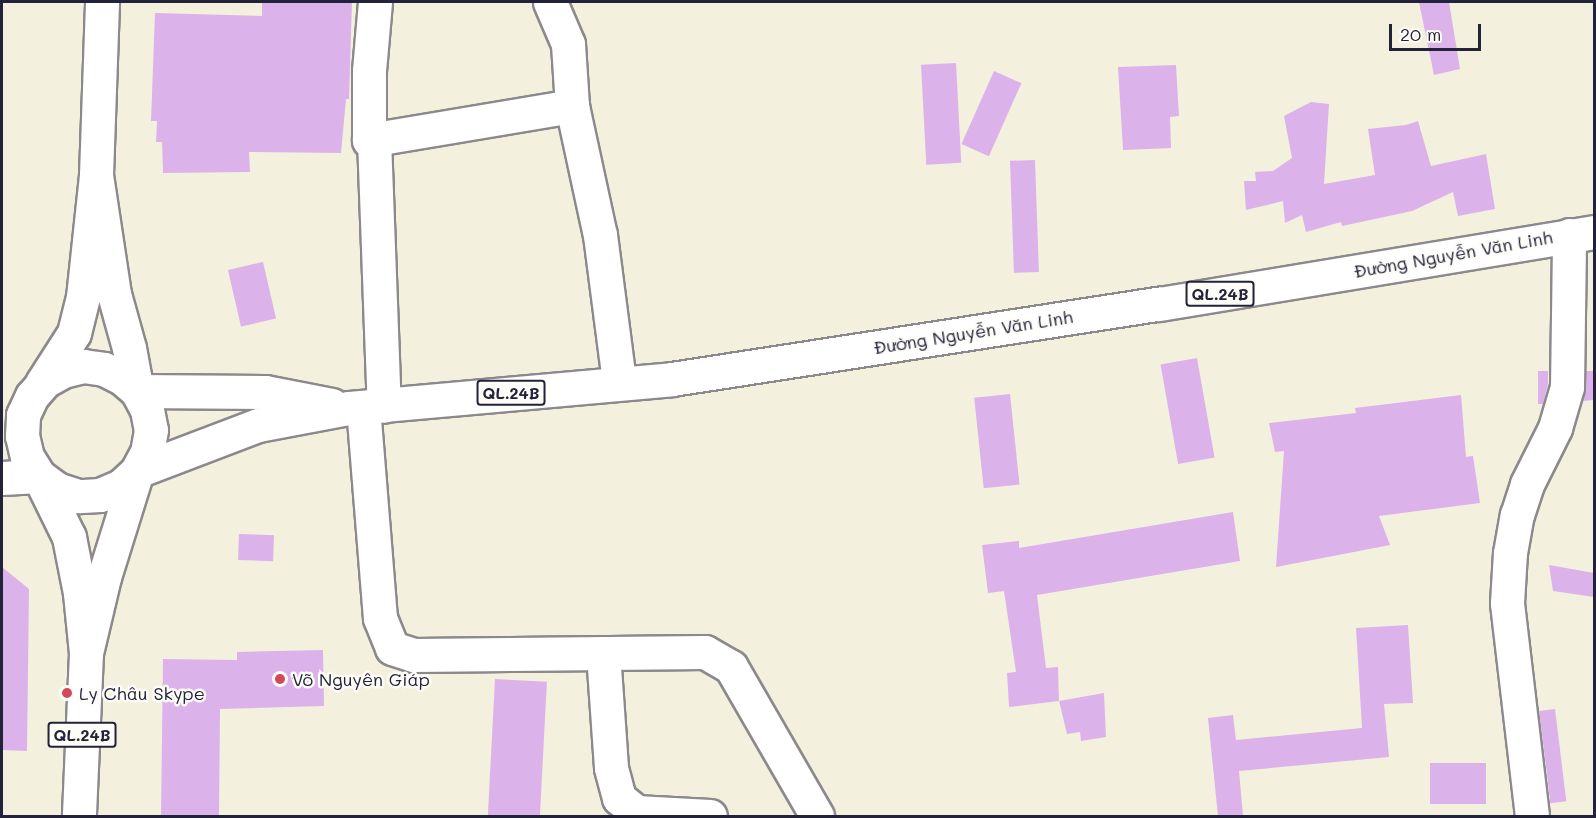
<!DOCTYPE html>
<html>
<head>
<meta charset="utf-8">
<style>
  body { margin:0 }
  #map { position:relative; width:1596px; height:818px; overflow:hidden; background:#f4f0de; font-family:Mali,sans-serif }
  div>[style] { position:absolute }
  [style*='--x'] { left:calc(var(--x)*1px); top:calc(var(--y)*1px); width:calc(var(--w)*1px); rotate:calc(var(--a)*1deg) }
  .building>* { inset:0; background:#dcb2ea; transform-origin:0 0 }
  .roads { filter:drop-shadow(2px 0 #8b898c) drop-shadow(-2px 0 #8b898c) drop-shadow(0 2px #8b898c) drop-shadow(0 -2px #8b898c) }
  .minor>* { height:33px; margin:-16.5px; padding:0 16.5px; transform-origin:16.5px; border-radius:16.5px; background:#fff }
  .primary>* { height:33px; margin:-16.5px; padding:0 16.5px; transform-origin:16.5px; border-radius:16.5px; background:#fff }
  .dots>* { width:16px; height:16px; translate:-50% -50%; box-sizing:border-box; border:3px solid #fdfcf7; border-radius:50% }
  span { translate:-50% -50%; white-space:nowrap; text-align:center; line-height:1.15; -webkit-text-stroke:5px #fdfcf7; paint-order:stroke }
  .shield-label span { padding:2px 4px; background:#fdfcf7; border:2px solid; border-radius:4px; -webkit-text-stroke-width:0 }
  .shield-label { font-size:16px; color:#22223b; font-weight:700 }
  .street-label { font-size:18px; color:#22223b }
  .poi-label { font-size:18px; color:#22223b }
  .left { translate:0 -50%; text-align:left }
  .frame { position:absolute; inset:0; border:3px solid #22223b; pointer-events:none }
  .scale { position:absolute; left:1389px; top:24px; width:92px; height:27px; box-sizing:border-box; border:3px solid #22223b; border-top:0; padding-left:8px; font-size:18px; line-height:21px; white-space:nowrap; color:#22223b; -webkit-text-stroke:4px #fdfcf7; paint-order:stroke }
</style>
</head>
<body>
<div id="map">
  <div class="building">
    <div style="clip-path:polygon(262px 2px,352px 2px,349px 99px,346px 99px,341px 153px,249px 152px,250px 172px,163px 173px,162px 142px,156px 142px,157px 121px,151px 121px,155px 13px,262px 16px)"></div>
    <div style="clip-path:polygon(1419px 2px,1449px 2px,1460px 69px,1434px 75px)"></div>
    <div style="left:956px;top:63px;width:100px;height:35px;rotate:87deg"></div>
    <div style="clip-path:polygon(1176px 65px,1179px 116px,1170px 117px,1171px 148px,1123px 150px,1118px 67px)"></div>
    <div style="left:994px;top:71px;width:30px;height:80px;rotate:24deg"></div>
    <div style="clip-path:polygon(1311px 102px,1329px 104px,1324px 184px,1375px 175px,1368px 129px,1406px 125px,1418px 121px,1431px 166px,1486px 154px,1495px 209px,1458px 216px,1453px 192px,1412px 211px,1342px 226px,1341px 222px,1306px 232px,1302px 215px,1285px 223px,1283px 201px,1246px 210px,1244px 181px,1256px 181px,1255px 172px,1273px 171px,1292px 158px,1284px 116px)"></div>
    <div style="left:1035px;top:160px;width:112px;height:25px;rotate:88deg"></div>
    <div style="left:263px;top:262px;width:58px;height:36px;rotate:77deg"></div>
    <div style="left:1197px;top:358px;width:101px;height:37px;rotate:80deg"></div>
    <div style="clip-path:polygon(1538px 371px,1548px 371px,1548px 384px,1543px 404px,1538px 404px)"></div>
    <div style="clip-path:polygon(1586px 371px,1594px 371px,1594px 400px,1583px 401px)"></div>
    <div style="left:1010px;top:394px;width:91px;height:36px;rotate:84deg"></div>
    <div style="clip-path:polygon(1461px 395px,1466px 457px,1473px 456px,1480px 503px,1379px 516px,1390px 545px,1276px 567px,1284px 451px,1275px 452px,1269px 423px,1356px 413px,1355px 408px)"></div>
    <div style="clip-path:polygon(1233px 512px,1240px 561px,1037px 595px,1046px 668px,1058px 667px,1059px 701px,1009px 707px,1007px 673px,1016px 672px,1004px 591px,988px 593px,982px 545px,1019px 541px,1019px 548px)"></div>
    <div style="left:239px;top:534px;width:35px;height:26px;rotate:2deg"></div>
    <div style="clip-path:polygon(1549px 565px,1594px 573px,1594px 597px,1553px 591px)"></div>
    <div style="clip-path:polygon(2px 567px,29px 589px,27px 751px,2px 750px)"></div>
    <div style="clip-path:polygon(1408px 625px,1413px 703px,1384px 704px,1389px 757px,1239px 771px,1243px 816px,1218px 816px,1208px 718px,1233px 715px,1236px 740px,1362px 728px,1356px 628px)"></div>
    <div style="clip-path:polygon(323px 650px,324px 706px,220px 709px,219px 816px,161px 816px,163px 659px,237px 660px,237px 652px)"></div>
    <div style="left:495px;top:679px;width:52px;height:137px;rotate:3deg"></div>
    <div style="clip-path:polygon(1104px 693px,1106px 737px,1081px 741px,1080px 732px,1067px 734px,1059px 701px)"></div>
    <div style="left:1555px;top:709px;width:93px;height:16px;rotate:83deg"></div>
    <div style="left:1486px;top:763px;width:41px;height:56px;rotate:90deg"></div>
  </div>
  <div class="roads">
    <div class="minor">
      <div style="--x:375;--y:2;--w:69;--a:95"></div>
      <div style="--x:369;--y:71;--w:69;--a:90"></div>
      <div style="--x:369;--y:140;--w:206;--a:-9.5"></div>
      <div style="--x:550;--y:2;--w:46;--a:66.8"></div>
      <div style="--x:568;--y:44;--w:62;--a:86.3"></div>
      <div style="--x:572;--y:106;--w:132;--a:77.8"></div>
      <div style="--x:600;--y:235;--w:148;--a:82.6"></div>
      <div style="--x:374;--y:139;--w:267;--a:87.9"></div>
      <div style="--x:363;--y:407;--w:212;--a:85.4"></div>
      <div style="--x:380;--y:618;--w:32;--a:68"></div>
      <div style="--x:392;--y:648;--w:22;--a:18"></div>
      <div style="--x:413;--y:655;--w:292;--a:-0.6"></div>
      <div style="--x:705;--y:652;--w:30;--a:30"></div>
      <div style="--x:731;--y:667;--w:172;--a:60"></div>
      <div style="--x:603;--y:653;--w:115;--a:86"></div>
      <div style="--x:611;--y:768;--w:31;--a:75"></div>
      <div style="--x:619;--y:798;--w:22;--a:39"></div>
      <div style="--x:636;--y:812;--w:74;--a:3.1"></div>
      <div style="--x:1532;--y:816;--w:214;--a:-96.7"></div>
      <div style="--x:1507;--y:603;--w:50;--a:-86.6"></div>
      <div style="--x:1510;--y:553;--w:39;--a:-80"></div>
      <div style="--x:1517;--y:515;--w:33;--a:-72"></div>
      <div style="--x:1527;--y:484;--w:63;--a:-63.4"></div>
      <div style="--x:1555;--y:428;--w:43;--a:-73.7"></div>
      <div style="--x:1567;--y:387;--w:152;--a:-89.2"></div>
    </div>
    <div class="primary">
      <div style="--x:96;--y:175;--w:120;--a:81.4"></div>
      <div style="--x:114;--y:294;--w:56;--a:74.5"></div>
      <div style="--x:129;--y:348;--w:44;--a:79.5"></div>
      <div style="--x:137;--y:391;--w:21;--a:62"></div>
      <div style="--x:147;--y:410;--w:20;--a:79"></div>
      <div style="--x:151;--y:430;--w:22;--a:100"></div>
      <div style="--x:147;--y:452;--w:21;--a:118"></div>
      <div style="--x:137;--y:471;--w:22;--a:137"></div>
      <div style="--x:121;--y:486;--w:23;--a:157"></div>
      <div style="--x:100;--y:495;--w:22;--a:177"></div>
      <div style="--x:78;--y:496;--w:22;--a:-162"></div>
      <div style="--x:57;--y:489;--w:22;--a:-144"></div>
      <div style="--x:39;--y:476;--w:22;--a:-122"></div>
      <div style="--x:27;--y:457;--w:22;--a:-103"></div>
      <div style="--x:22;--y:436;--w:21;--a:-87"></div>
      <div style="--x:23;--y:415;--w:21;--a:-65"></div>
      <div style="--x:32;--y:396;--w:20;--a:-49"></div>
      <div style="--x:45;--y:381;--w:21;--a:-29"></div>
      <div style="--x:63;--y:371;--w:21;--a:-14"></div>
      <div style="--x:83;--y:366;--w:21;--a:8"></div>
      <div style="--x:104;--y:369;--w:20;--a:27"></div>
      <div style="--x:122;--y:378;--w:20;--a:41"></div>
      <div style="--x:42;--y:383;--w:59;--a:-57.4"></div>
      <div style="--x:74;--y:333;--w:37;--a:-76"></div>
      <div style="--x:83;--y:297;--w:123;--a:-83.9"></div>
      <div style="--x:96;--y:175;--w:173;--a:-88"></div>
      <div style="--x:137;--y:391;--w:128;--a:0.4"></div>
      <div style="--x:265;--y:392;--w:68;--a:11"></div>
      <div style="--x:2;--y:478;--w:37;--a:-3"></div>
      <div style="--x:39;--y:476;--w:68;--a:63.8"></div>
      <div style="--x:69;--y:537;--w:57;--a:78.9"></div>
      <div style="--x:80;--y:593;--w:60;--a:84.3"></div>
      <div style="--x:86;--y:653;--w:163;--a:92.5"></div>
      <div style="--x:86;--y:653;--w:78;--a:-76.7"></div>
      <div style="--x:104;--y:577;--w:111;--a:-72.7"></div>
      <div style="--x:137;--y:471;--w:129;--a:-20.8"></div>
      <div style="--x:258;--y:425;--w:93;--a:-10.6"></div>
      <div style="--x:349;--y:408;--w:324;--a:-5.1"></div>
      <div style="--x:672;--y:379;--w:493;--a:-8.8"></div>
      <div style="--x:1159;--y:304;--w:441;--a:-9.4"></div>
    </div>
  </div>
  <div class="dots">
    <div style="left:280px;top:679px;background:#d1495b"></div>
    <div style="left:67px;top:693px;background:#d1495b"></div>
  </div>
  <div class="shield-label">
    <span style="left:1220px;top:294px">QL.24B</span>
    <span style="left:511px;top:393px">QL.24B</span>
    <span style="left:82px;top:735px">QL.24B</span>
  </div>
  <div class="street-label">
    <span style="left:1453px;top:254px;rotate:-10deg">Đường Nguyễn Văn Linh</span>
    <span style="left:973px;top:332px;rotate:-9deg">Đường Nguyễn Văn Linh</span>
  </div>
  <div class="poi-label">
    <span class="left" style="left:292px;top:679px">Võ Nguyên Giáp</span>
    <span class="left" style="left:79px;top:693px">Ly Châu Skype</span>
  </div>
  <div class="frame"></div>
  <div class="scale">20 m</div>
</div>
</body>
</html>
